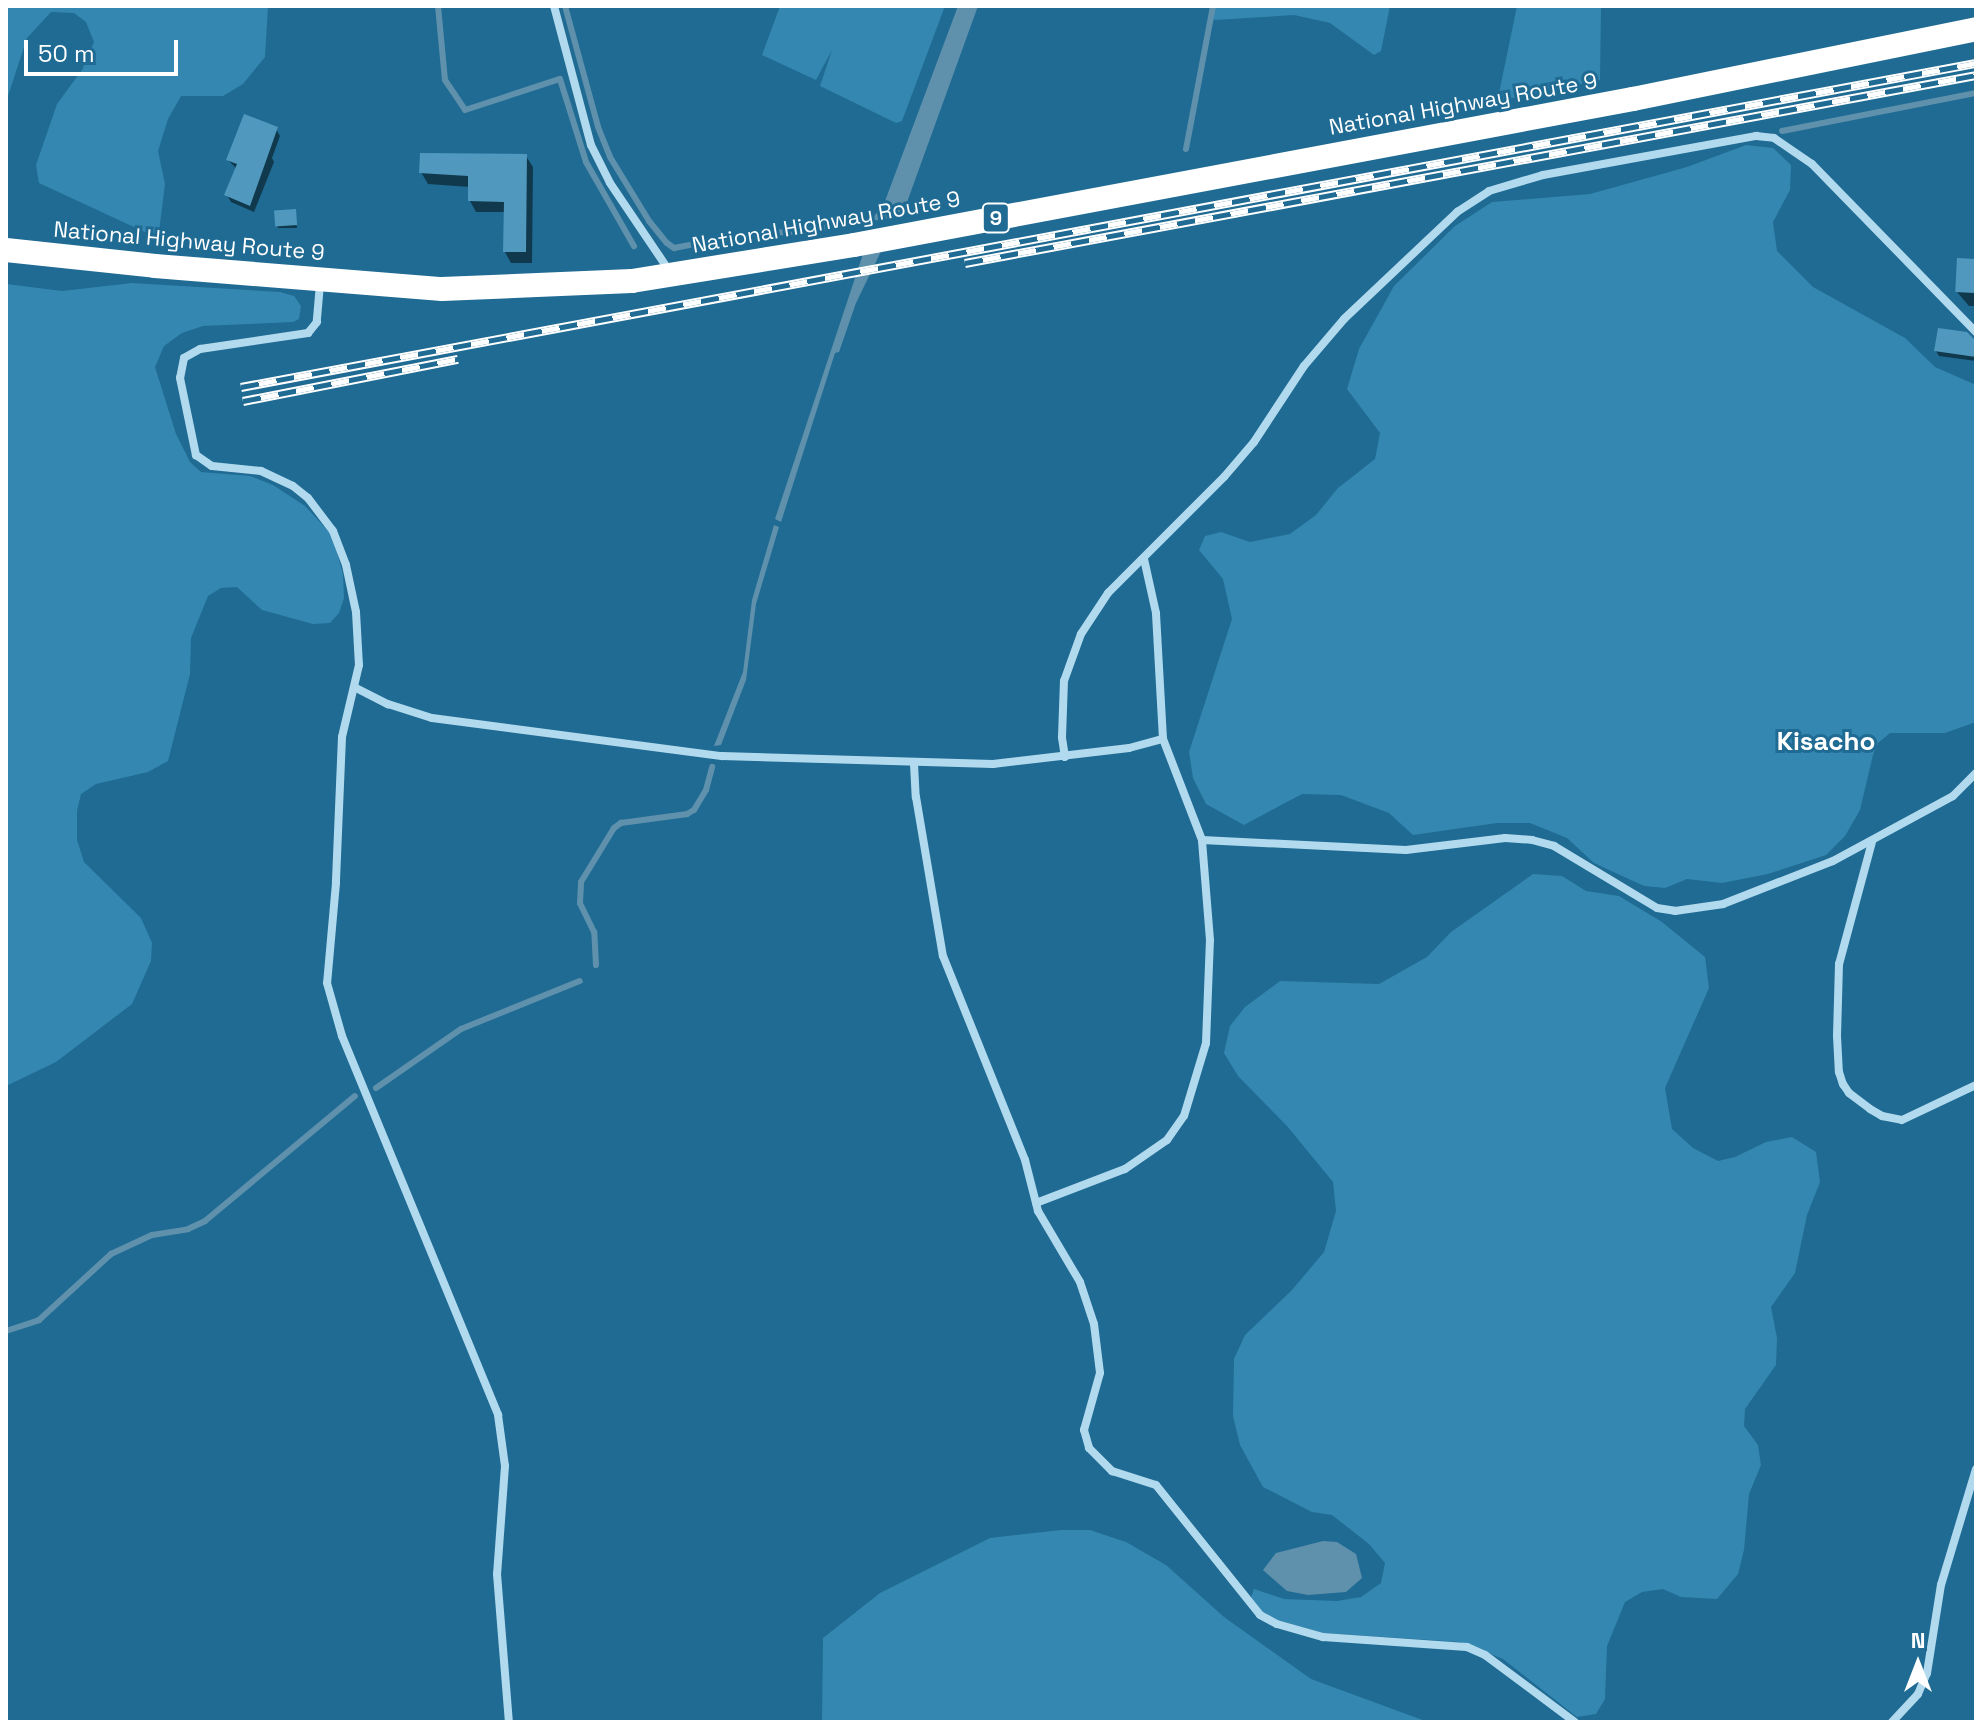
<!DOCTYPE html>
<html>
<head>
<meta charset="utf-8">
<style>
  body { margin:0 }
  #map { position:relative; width:1982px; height:1728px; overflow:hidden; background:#1f6b93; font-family:"Space Grotesk",sans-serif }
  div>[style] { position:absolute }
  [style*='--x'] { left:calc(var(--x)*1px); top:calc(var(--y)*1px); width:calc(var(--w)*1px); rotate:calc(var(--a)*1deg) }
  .green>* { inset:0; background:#3487b1 }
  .water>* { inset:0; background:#6091ac }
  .shadow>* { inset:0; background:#0007 }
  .stream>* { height:6px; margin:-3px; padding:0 3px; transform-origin:3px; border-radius:3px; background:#6091ac }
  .building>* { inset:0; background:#5098bd; transform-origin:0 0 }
  .street>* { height:8px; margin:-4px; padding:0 4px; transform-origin:4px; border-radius:4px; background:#b2daee }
  .highway>* { height:24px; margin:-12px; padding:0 12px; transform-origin:12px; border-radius:12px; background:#fff }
  .rail>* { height:9px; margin-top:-4.5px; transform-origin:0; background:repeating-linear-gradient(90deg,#1f6b93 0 18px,#fff 0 36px); box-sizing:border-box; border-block:2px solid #fff }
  span { translate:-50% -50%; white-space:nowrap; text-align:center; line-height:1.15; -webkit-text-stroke:6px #1f6b93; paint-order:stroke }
  .shield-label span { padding:2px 6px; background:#1f6b93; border:2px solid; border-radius:6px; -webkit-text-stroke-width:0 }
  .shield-label { font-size:20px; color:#fff; font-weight:700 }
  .street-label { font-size:22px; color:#fff }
  .quarter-label { font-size:26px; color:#fff; font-weight:700 }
  .frame { position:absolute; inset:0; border:8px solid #fff; pointer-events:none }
  .north { position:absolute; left:1878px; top:1624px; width:80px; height:80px; -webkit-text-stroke:6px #1f6b93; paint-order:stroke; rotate:0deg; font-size:22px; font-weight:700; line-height:32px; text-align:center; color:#fff }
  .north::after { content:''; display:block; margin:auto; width:28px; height:36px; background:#fff; clip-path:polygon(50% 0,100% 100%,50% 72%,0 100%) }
  .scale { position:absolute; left:24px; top:40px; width:154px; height:36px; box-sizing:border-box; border:4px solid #fff; border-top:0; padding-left:10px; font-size:24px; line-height:28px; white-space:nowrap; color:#fff; -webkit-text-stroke:6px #1f6b93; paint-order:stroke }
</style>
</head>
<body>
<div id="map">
  <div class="green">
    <div style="clip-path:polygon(6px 6px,268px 6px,265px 57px,243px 84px,223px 96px,181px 96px,168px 119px,158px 151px,165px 184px,159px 232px,149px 234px,39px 183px,36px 165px,57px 104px,82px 70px,94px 42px,86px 22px,74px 13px,51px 12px,27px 38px,6px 102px)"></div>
    <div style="clip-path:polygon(780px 6px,945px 6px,902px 121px,896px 123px,820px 86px,832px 50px,816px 80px,762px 55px)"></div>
    <div style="clip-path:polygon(1213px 6px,1390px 6px,1381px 51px,1374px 55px,1330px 23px,1294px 15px,1215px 20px,1211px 15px)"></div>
    <div style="clip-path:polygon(1517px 6px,1601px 6px,1600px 80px,1503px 100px,1498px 98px)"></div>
    <div style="clip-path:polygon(1746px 145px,1773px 148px,1791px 165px,1790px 190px,1773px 222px,1777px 251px,1813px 287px,1905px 338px,1935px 367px,1976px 385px,1976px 722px,1945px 733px,1890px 733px,1878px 743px,1873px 755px,1860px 810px,1845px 836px,1826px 855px,1768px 874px,1722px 883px,1687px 879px,1665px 888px,1644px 886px,1594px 863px,1567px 838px,1530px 823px,1497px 823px,1413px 835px,1389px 813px,1341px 795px,1302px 794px,1244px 825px,1206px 804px,1193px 778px,1189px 752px,1232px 619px,1223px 579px,1199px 550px,1205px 536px,1221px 532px,1250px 542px,1290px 534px,1316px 515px,1338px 488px,1375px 459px,1380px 433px,1347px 389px,1359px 349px,1394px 286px,1455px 226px,1492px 202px,1590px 194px,1687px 167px)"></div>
    <div style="clip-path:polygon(132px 283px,280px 292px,294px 296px,301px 306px,299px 319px,293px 322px,203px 326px,182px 333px,164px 346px,155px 367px,176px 434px,190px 462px,201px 472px,250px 476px,273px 485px,305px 506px,332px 535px,343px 574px,344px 598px,339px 613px,330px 623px,313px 624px,262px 610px,237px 587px,221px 588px,208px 596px,191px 638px,190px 674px,168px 761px,148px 772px,96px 784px,81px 794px,77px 811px,77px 840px,84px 862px,141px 918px,152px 943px,151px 961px,132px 1004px,56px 1062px,6px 1086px,6px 284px,62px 291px)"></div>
    <div style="clip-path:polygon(1533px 874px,1562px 876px,1586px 891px,1619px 896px,1662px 922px,1705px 957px,1709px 988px,1665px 1088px,1672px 1129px,1693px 1148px,1718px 1161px,1735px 1157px,1766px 1142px,1792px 1137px,1816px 1152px,1820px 1182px,1807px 1215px,1795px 1273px,1771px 1307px,1777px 1338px,1776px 1365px,1745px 1409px,1744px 1426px,1758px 1445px,1761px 1465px,1749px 1494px,1744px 1550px,1738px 1574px,1717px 1599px,1681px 1597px,1663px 1589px,1642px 1592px,1625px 1602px,1607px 1646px,1605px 1699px,1596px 1714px,1577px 1717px,1503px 1659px,1460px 1642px,1323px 1633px,1274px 1619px,1257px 1610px,1250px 1600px,1254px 1589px,1284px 1599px,1337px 1601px,1361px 1597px,1381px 1583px,1385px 1563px,1369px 1544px,1332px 1515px,1312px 1512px,1263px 1487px,1240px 1445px,1233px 1416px,1234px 1359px,1245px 1335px,1292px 1290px,1324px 1252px,1336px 1211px,1333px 1182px,1287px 1126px,1238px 1076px,1224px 1053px,1230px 1026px,1245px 1007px,1280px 981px,1379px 984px,1427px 957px,1451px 932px)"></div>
    <div style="clip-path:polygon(1061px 1530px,1090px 1530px,1126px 1542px,1166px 1565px,1224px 1617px,1311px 1679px,1428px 1722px,822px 1722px,823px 1638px,880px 1593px,990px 1538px)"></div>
  </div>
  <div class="water">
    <div style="clip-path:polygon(958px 6px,978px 6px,902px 216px,871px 221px,885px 201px)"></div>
    <div style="clip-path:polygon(886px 241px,856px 303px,839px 352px,835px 353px,781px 522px,775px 519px,866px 245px)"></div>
    <div style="clip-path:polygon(774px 525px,779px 527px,756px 604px,746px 680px,721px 745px,714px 746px,743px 672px,752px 600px)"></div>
    <div style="clip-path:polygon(1323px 1541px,1337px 1542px,1356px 1554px,1362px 1578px,1346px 1592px,1308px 1595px,1287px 1591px,1263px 1570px,1276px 1553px)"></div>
  </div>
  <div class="shadow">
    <div style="clip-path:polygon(276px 129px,280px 136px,272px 158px,274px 162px,254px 212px,231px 202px,227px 195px,237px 169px,228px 160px)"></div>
    <div style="clip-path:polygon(526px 156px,533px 167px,532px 263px,511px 263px,505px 252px,505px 212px,476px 212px,470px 201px,470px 187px,428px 184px,421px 172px)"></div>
    <div style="clip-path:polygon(295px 211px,297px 228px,278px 228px,277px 225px)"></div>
    <div style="clip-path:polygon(1976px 261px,1976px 306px,1969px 306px,1957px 292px)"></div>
    <div style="clip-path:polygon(1976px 344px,1976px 361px,1939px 356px,1936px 351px)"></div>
  </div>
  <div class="stream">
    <div style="--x:438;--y:6;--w:74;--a:84.6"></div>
    <div style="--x:445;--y:80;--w:36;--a:56"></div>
    <div style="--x:465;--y:110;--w:100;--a:-18.1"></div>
    <div style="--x:560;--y:79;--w:87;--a:72.6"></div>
    <div style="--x:586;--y:162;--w:97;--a:60.3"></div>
    <div style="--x:565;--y:6;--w:125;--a:74.7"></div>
    <div style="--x:598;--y:127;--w:32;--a:68"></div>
    <div style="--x:610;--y:157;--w:75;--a:58.6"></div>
    <div style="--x:649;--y:221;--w:28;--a:51"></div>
    <div style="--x:667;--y:243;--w:9;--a:36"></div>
    <div style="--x:674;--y:248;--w:73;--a:-11"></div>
    <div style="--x:746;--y:234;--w:62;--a:-2.8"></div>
    <div style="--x:808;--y:231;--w:37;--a:-11"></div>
    <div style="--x:1782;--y:131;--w:198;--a:-11.1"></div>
    <div style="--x:1186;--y:149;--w:146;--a:-79.3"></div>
    <div style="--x:596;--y:965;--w:33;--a:-93"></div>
    <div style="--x:594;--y:932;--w:32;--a:-116"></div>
    <div style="--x:580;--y:903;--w:21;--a:-87"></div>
    <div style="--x:581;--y:882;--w:63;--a:-58.6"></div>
    <div style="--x:614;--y:828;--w:9;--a:-36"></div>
    <div style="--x:621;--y:823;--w:67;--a:-7.8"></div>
    <div style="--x:687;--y:814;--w:8;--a:-30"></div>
    <div style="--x:694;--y:810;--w:23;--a:-59"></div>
    <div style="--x:706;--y:790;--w:24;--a:-75"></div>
    <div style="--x:376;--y:1088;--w:103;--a:-34.8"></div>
    <div style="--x:461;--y:1029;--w:128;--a:-22"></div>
    <div style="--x:6;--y:1331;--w:35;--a:-18"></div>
    <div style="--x:39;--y:1320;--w:98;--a:-42.5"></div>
    <div style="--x:111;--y:1254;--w:45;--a:-24.9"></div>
    <div style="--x:152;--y:1235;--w:36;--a:-9"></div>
    <div style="--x:188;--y:1229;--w:19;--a:-25"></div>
    <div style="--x:205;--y:1221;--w:195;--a:-39.8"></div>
  </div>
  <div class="building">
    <div style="clip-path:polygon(244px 114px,278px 127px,250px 206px,224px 195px,237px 164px,226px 160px)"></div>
    <div style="clip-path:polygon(420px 153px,527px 154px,526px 252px,503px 252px,504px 202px,468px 201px,468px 176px,419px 173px)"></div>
    <div style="left:296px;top:209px;width:16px;height:22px;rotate:86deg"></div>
    <div style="left:1957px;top:258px;width:19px;height:34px;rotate:3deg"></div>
    <div style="clip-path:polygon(1938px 328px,1967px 332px,1976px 341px,1976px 357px,1934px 351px)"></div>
  </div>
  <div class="street">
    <div style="--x:554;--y:6;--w:144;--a:75.1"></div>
    <div style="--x:591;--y:145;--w:42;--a:63.4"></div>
    <div style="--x:610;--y:183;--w:107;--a:56"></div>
    <div style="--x:320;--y:284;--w:38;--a:95"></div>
    <div style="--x:317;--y:322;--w:14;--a:129"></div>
    <div style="--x:308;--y:333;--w:109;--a:171.6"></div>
    <div style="--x:200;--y:349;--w:18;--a:151"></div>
    <div style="--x:184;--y:358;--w:20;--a:101"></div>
    <div style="--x:180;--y:378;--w:79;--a:78.3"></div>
    <div style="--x:196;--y:455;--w:19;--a:35"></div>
    <div style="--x:212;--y:466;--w:49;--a:5.8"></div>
    <div style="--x:261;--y:471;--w:35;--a:25"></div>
    <div style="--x:293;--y:486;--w:19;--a:39"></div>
    <div style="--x:308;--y:498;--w:41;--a:52.9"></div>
    <div style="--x:333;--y:531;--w:36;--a:69"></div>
    <div style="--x:346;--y:565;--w:48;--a:78"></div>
    <div style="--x:356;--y:612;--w:53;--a:86.8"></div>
    <div style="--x:359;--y:665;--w:74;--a:103.3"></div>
    <div style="--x:342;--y:737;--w:146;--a:92.4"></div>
    <div style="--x:336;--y:883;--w:100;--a:95.1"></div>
    <div style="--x:327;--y:983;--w:55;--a:74.2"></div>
    <div style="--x:342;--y:1036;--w:410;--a:67.6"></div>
    <div style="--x:498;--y:1415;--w:51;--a:82.2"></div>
    <div style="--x:505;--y:1466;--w:108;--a:94.2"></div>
    <div style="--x:497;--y:1574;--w:148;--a:85.4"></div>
    <div style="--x:356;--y:688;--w:36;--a:27"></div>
    <div style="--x:388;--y:704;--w:46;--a:17.7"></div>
    <div style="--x:432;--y:718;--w:292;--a:7.5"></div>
    <div style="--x:722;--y:756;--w:271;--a:1.7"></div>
    <div style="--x:993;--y:764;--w:137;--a:-6.7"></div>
    <div style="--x:1129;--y:748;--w:35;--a:-15"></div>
    <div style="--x:1065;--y:757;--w:20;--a:-99"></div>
    <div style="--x:1062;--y:737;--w:56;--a:-88"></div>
    <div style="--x:1064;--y:681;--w:50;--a:-70.1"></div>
    <div style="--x:1081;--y:634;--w:49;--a:-56.6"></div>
    <div style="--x:1108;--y:593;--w:164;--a:-45"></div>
    <div style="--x:1224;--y:477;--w:46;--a:-49.4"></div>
    <div style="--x:1254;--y:442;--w:91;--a:-56.7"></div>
    <div style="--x:1304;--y:366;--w:62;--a:-49.6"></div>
    <div style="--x:1344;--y:319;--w:156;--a:-43.4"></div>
    <div style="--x:1457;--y:212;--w:38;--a:-33"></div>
    <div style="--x:1489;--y:191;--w:56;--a:-16.5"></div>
    <div style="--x:1543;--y:175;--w:217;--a:-10.4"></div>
    <div style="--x:1756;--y:136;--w:18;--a:6"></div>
    <div style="--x:1774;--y:138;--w:46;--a:34.4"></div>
    <div style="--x:1812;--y:164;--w:235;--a:45.7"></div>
    <div style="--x:914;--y:764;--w:33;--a:87"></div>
    <div style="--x:916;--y:797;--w:161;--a:80.4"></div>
    <div style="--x:943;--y:956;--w:220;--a:68.1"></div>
    <div style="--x:1025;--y:1160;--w:53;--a:75.7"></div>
    <div style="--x:1038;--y:1211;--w:82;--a:59.4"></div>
    <div style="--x:1080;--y:1282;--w:44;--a:71.6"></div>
    <div style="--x:1094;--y:1324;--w:49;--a:83"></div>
    <div style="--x:1100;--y:1373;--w:59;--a:105.7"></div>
    <div style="--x:1084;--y:1430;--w:19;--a:74"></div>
    <div style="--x:1089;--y:1448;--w:33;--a:45"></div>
    <div style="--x:1112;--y:1471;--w:46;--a:17.7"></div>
    <div style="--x:1156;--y:1485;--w:166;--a:51.3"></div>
    <div style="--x:1260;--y:1615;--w:19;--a:28"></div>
    <div style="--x:1277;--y:1624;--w:48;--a:15.8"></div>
    <div style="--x:1323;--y:1637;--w:144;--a:4"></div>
    <div style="--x:1467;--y:1647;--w:20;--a:24"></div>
    <div style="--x:1485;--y:1655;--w:112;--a:36.7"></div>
    <div style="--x:1202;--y:840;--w:204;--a:2.8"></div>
    <div style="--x:1406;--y:850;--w:100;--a:-6.9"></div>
    <div style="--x:1505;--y:838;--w:27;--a:4"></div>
    <div style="--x:1532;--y:840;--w:23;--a:15"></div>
    <div style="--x:1554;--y:846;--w:120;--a:31"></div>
    <div style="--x:1657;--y:908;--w:18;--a:9"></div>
    <div style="--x:1675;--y:911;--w:49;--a:-8.3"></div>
    <div style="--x:1723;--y:904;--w:118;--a:-21.4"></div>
    <div style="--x:1833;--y:861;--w:136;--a:-28.4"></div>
    <div style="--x:1953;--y:796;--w:33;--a:-45"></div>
    <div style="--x:1872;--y:842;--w:126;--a:105.1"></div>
    <div style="--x:1839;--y:964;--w:72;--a:91.6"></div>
    <div style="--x:1837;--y:1036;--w:36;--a:87"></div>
    <div style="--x:1839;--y:1072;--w:13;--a:72"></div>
    <div style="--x:1843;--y:1084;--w:11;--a:56"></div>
    <div style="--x:1849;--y:1093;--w:26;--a:37"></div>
    <div style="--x:1870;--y:1109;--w:14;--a:30"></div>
    <div style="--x:1882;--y:1116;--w:20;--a:11"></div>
    <div style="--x:1902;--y:1120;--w:82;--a:-25.3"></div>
    <div style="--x:1036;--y:1203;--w:95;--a:-20.9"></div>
    <div style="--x:1125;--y:1169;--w:51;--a:-34.6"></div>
    <div style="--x:1167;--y:1140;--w:29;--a:-55"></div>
    <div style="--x:1184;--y:1116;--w:76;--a:-73.2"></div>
    <div style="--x:1206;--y:1043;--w:103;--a:-87.8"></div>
    <div style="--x:1210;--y:940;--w:100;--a:-94.6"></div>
    <div style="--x:1202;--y:840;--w:108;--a:-111.1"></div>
    <div style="--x:1163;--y:739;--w:126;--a:-93.2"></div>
    <div style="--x:1156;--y:613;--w:55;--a:-102.5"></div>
    <div style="--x:1892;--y:1722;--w:38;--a:-47"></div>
    <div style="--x:1918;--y:1694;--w:23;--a:-67"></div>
    <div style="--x:1927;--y:1673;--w:89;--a:-81"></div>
    <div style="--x:1941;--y:1585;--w:121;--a:-73.2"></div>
  </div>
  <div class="highway">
    <div style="--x:6;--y:250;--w:150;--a:6.1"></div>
    <div style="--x:155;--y:266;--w:288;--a:4.6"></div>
    <div style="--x:442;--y:289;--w:190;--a:-2.4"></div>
    <div style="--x:632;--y:281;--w:225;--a:-9.2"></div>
    <div style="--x:854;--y:245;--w:793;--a:-10.62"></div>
    <div style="--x:1633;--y:99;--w:350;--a:-11.5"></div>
  </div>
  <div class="rail">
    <div style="--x:965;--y:263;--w:1028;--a:-10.53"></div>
    <div style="--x:241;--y:387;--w:1765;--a:-10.58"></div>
    <div style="--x:243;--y:401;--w:219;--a:-11.1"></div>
  </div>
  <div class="shield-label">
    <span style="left:996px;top:218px">9</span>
  </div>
  <div class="street-label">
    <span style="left:1463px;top:104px;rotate:-10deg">National Highway Route 9</span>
    <span style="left:826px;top:222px;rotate:-10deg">National Highway Route 9</span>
    <span style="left:189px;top:241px;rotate:5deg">National Highway Route 9</span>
  </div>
  <div class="quarter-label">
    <span style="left:1826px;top:742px">Kisacho</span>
  </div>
  <div class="frame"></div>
  <div class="north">N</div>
  <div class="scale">50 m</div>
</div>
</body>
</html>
